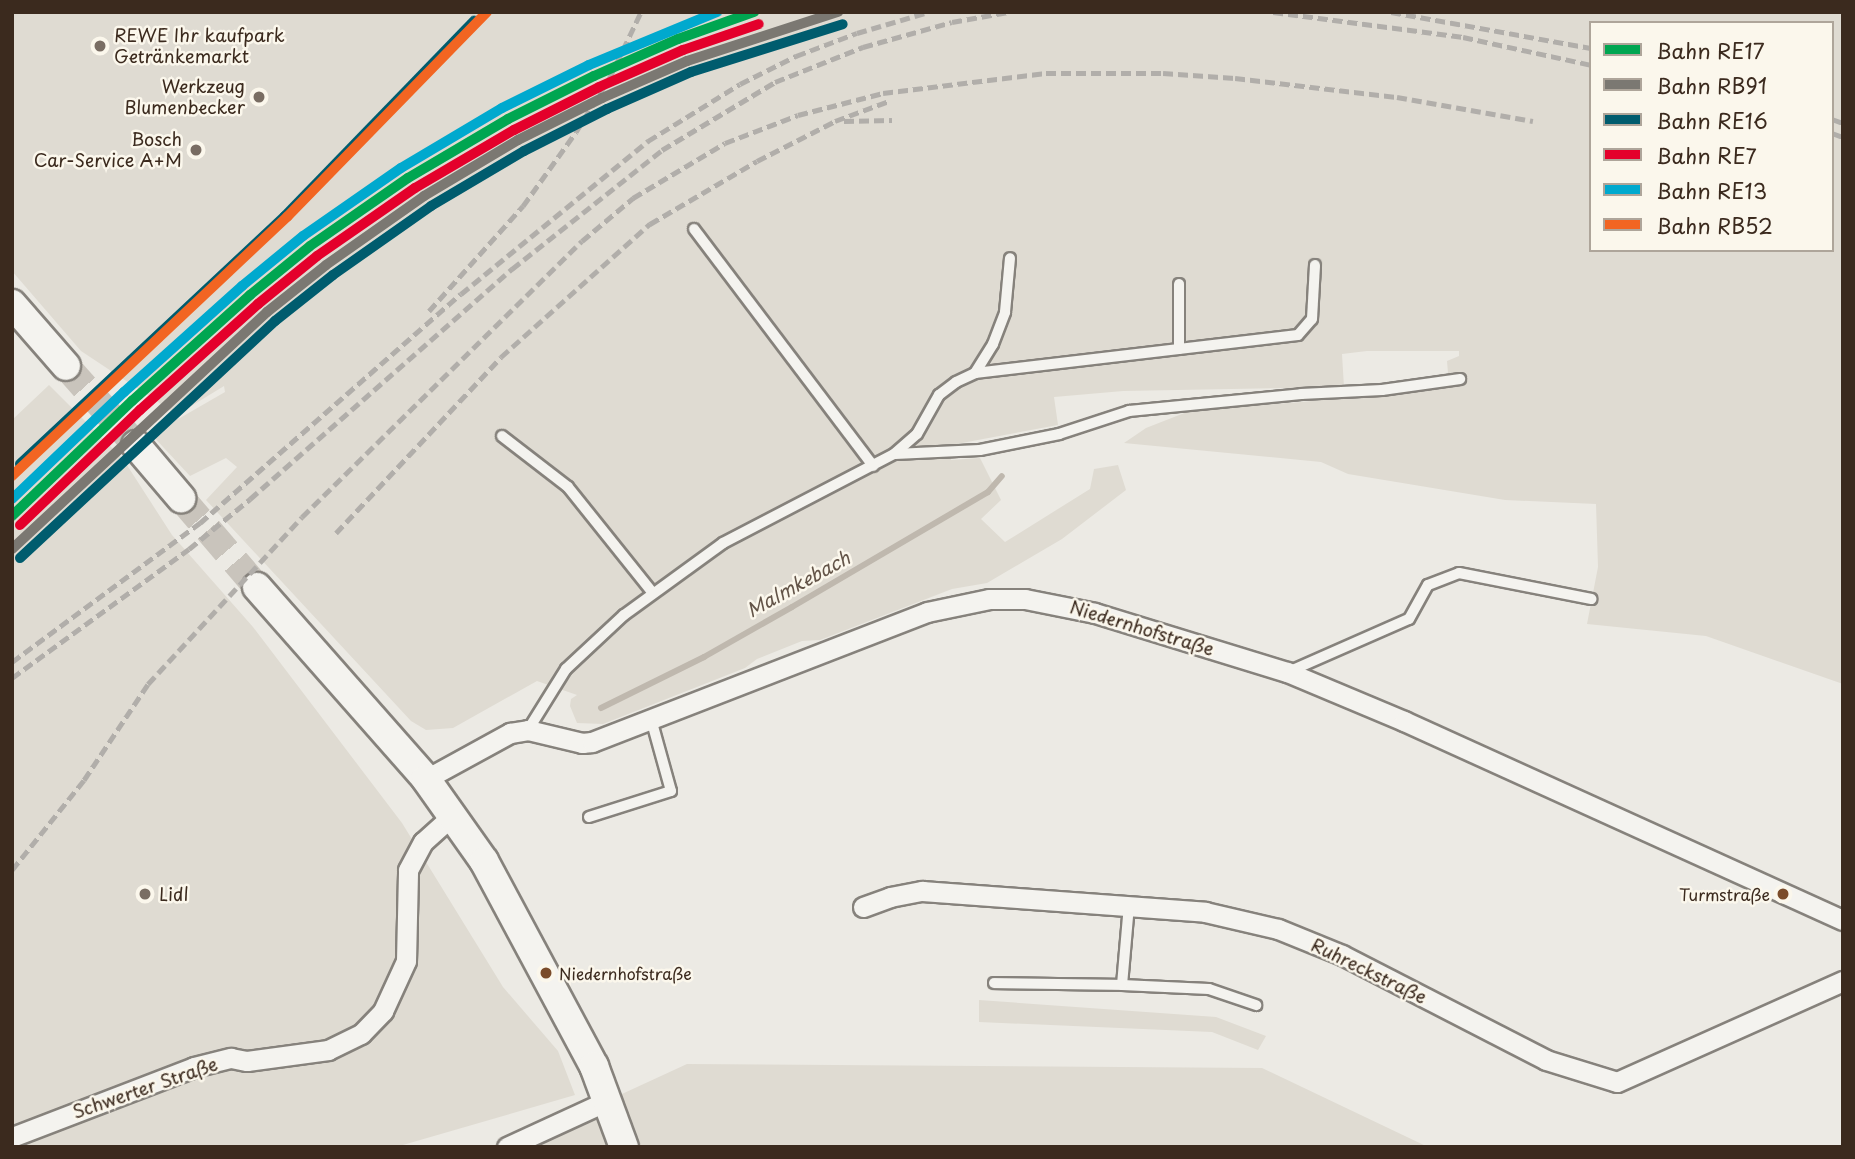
<!DOCTYPE html>
<html>
<head>
<meta charset="utf-8">
<style>
  body { margin:0 }
  #map { position:relative; width:1855px; height:1159px; overflow:hidden; background:#eceae4; font-family:"Playpen Sans",sans-serif }
  div>[style] { position:absolute }
  [style*='--x'] { left:calc(var(--x)*1px); top:calc(var(--y)*1px); width:calc(var(--w)*1px); rotate:calc(var(--a)*1deg) }
  .built>* { inset:0; background:#dfdbd2 }
  .stream>* { height:6px; margin:-3px; padding:0 3px; transform-origin:3px; border-radius:3px; background:#bfb8ae }
  .secondary-tunnel>* { height:28px; margin-top:-14px; transform-origin:0; background:repeating-linear-gradient(90deg,#c9c4bc 0 28px,transparent 0 42px) }
  .roads { filter:drop-shadow(2px 0 #86827c) drop-shadow(-2px 0 #86827c) drop-shadow(0 2px #86827c) drop-shadow(0 -2px #86827c) }
  .lane>* { height:10px; margin:-5px; padding:0 5px; transform-origin:5px; border-radius:5px; background:#f4f3ef }
  .street>* { height:19px; margin:-9.5px; padding:0 9.5px; transform-origin:9.5px; border-radius:9.5px; background:#f4f3ef }
  .secondary>* { height:28px; margin:-14px; padding:0 14px; transform-origin:14px; border-radius:14px; background:#f4f3ef }
  .rail>* { height:5px; margin-top:-2.5px; transform-origin:0; background:repeating-linear-gradient(90deg,#b1aeaa 0 10px,transparent 0 15px) }
  .rail-1>* { height:10px; margin:-5px; padding:0 5px; transform-origin:5px; border-radius:5px; background:#00a651 }
  .rail-2>* { height:10px; margin:-5px; padding:0 5px; transform-origin:5px; border-radius:5px; background:#7b7872 }
  .rail-3>* { height:10px; margin:-5px; padding:0 5px; transform-origin:5px; border-radius:5px; background:#005c6e }
  .rail-4>* { height:10px; margin:-5px; padding:0 5px; transform-origin:5px; border-radius:5px; background:#e4002b }
  .rail-5>* { height:10px; margin:-5px; padding:0 5px; transform-origin:5px; border-radius:5px; background:#00a9ce }
  .rail-6>* { height:10px; margin:-5px; padding:0 5px; transform-origin:5px; border-radius:5px; background:#f26522 }
  .dots>* { width:19px; height:19px; translate:-50% -50%; box-sizing:border-box; border:4px solid #fbf7ec; border-radius:50% }
  span { translate:-50% -50%; white-space:nowrap; text-align:center; line-height:1.15; -webkit-text-stroke:5px #fbf7ec; paint-order:stroke }
  .bus-label { font-size:16px; color:#3b2a1e }
  .right { translate:-100% -50%; text-align:right }
  .left { translate:0 -50%; text-align:left }
  .poi-label { font-size:18px; color:#3b2a1e }
  .street-label { font-size:18px; color:#3b2a1e }
  .water-label { font-size:19px; color:#635448; font-style:italic }
  .frame { position:absolute; inset:0; border:14px solid #3b2a1e; pointer-events:none }
  .legend { position:absolute; left:1589px; top:21px; width:245px; height:231px; box-sizing:border-box; background:#fbf7ec; border:2px solid #aea59a; margin:0; padding:9px 12px; list-style:none; font-size:21px; color:#3b2a1e }
  .legend li { display:flex; align-items:center; gap:14px; height:35px }
  .legend b { width:35px; border:2px solid #aea59a }
</style>
</head>
<body>
<div id="map">
  <div class="built">
    <div style="clip-path:polygon(evenodd,12px 12px,1843px 12px,1843px 684px,1706px 636px,1587px 624px,1598px 567px,1596px 504px,1505px 500px,1348px 474px,1321px 462px,1124px 443px,1146px 428px,1192px 410px,1302px 402px,1460px 384px,1459px 374px,1448px 373px,1447px 361px,1459px 356px,1459px 351px,1367px 351px,1342px 354px,1344px 387px,1123px 391px,1054px 397px,1058px 425px,951px 445px,951px 460px,980px 458px,1001px 500px,981px 519px,1005px 542px,1090px 489px,1094px 469px,1118px 465px,1126px 490px,1062px 539px,987px 583px,952px 589px,820px 640px,802px 641px,757px 659px,745px 668px,603px 724px,577px 723px,570px 706px,571px 699px,577px 695px,537px 681px,453px 728px,426px 730px,411px 721px,206px 500px,237px 467px,226px 458px,190px 476px,151px 434px,162px 423px,180px 418px,225px 392px,224px 386px,180px 413px,170px 415px,170px 410px,81px 351px,12px 271px,12px 12px,1591px 23px,1832px 23px,1832px 250px,1591px 250px,1591px 23px)"></div>
    <div style="clip-path:polygon(49px 385px,123px 459px,172px 535px,253px 627px,402px 823px,503px 987px,558px 1051px,575px 1095px,396px 1147px,12px 1147px,12px 420px)"></div>
    <div style="clip-path:polygon(979px 1000px,1216px 1017px,1266px 1036px,1258px 1050px,1212px 1032px,979px 1022px)"></div>
    <div style="clip-path:polygon(687px 1064px,1262px 1068px,1428px 1147px,507px 1147px)"></div>
  </div>
  <div class="stream">
    <div style="--x:601;--y:708;--w:115;--a:-26.3"></div>
    <div style="--x:704;--y:657;--w:101;--a:-29.6"></div>
    <div style="--x:792;--y:607;--w:227;--a:-30.4"></div>
    <div style="--x:988;--y:492;--w:21;--a:-49"></div>
  </div>
  <div class="secondary-tunnel">
    <div style="--x:66;--y:366;--w:106;--a:48.5"></div>
    <div style="--x:181;--y:498;--w:117;--a:49.5"></div>
  </div>
  <div class="roads">
    <div class="lane">
      <div style="--x:694;--y:229;--w:297;--a:52.9"></div>
      <div style="--x:1179;--y:284;--w:65;--a:90"></div>
      <div style="--x:975;--y:373;--w:325;--a:-6.7"></div>
      <div style="--x:1298;--y:335;--w:21;--a:-49"></div>
      <div style="--x:1312;--y:319;--w:54;--a:-86.8"></div>
      <div style="--x:502;--y:436;--w:83;--a:37.7"></div>
      <div style="--x:568;--y:487;--w:136;--a:51.3"></div>
      <div style="--x:895;--y:454;--w:85;--a:-2.7"></div>
      <div style="--x:980;--y:450;--w:81;--a:-11.4"></div>
      <div style="--x:1059;--y:434;--w:74;--a:-18.2"></div>
      <div style="--x:1129;--y:411;--w:173;--a:-5.6"></div>
      <div style="--x:1301;--y:394;--w:81;--a:-2.8"></div>
      <div style="--x:1382;--y:390;--w:79;--a:-8"></div>
      <div style="--x:1288;--y:672;--w:132;--a:-23.7"></div>
      <div style="--x:1409;--y:619;--w:39;--a:-61"></div>
      <div style="--x:1428;--y:585;--w:33;--a:-21"></div>
      <div style="--x:1459;--y:573;--w:135;--a:11.1"></div>
      <div style="--x:528;--y:730;--w:72;--a:-58.1"></div>
      <div style="--x:566;--y:669;--w:79;--a:-43"></div>
      <div style="--x:624;--y:615;--w:122;--a:-36"></div>
      <div style="--x:723;--y:543;--w:193;--a:-27.5"></div>
      <div style="--x:894;--y:454;--w:30;--a:-41"></div>
      <div style="--x:917;--y:434;--w:45;--a:-60.6"></div>
      <div style="--x:939;--y:395;--w:21;--a:-37"></div>
      <div style="--x:956;--y:382;--w:21;--a:-25"></div>
      <div style="--x:975;--y:373;--w:34;--a:-58"></div>
      <div style="--x:993;--y:344;--w:34;--a:-69"></div>
      <div style="--x:1005;--y:312;--w:54;--a:-84.7"></div>
      <div style="--x:589;--y:817;--w:86;--a:-17.6"></div>
      <div style="--x:671;--y:791;--w:75;--a:-105.5"></div>
      <div style="--x:1129;--y:905;--w:80;--a:95"></div>
      <div style="--x:1122;--y:985;--w:87;--a:2.6"></div>
      <div style="--x:1209;--y:989;--w:50;--a:18.8"></div>
      <div style="--x:994;--y:983;--w:128;--a:0.9"></div>
    </div>
    <div class="street">
      <div style="--x:426;--y:779;--w:96;--a:-28.7"></div>
      <div style="--x:510;--y:733;--w:18;--a:-9"></div>
      <div style="--x:528;--y:730;--w:56;--a:13.5"></div>
      <div style="--x:582;--y:743;--w:10;--a:-6"></div>
      <div style="--x:592;--y:742;--w:359;--a:-21.2"></div>
      <div style="--x:927;--y:612;--w:63;--a:-11.8"></div>
      <div style="--x:989;--y:599;--w:36;--a:0"></div>
      <div style="--x:1025;--y:599;--w:71;--a:11.3"></div>
      <div style="--x:1095;--y:613;--w:201;--a:17.1"></div>
      <div style="--x:1287;--y:672;--w:127;--a:22.7"></div>
      <div style="--x:1404;--y:721;--w:482;--a:24.4"></div>
      <div style="--x:863;--y:907;--w:29;--a:-20"></div>
      <div style="--x:890;--y:897;--w:33;--a:-11"></div>
      <div style="--x:922;--y:891;--w:284;--a:4.2"></div>
      <div style="--x:1205;--y:912;--w:75;--a:13.1"></div>
      <div style="--x:1278;--y:929;--w:69;--a:22.1"></div>
      <div style="--x:1342;--y:955;--w:229;--a:27.2"></div>
      <div style="--x:1546;--y:1060;--w:74;--a:17.2"></div>
      <div style="--x:1617;--y:1082;--w:248;--a:-24.1"></div>
      <div style="--x:12;--y:1137;--w:195;--a:-21"></div>
      <div style="--x:194;--y:1067;--w:38;--a:-14"></div>
      <div style="--x:231;--y:1058;--w:16;--a:11"></div>
      <div style="--x:247;--y:1061;--w:82;--a:-7.7"></div>
      <div style="--x:328;--y:1050;--w:37;--a:-26"></div>
      <div style="--x:361;--y:1034;--w:32;--a:-46"></div>
      <div style="--x:383;--y:1011;--w:55;--a:-65.3"></div>
      <div style="--x:406;--y:961;--w:91;--a:-88.7"></div>
      <div style="--x:408;--y:870;--w:32;--a:-62"></div>
      <div style="--x:423;--y:842;--w:40;--a:-42"></div>
      <div style="--x:507;--y:1147;--w:112;--a:-24.7"></div>
    </div>
    <div class="secondary">
      <div style="--x:12;--y:304;--w:82;--a:48.9"></div>
      <div style="--x:136;--y:445;--w:70;--a:49.7"></div>
      <div style="--x:257;--y:587;--w:256;--a:48.6"></div>
      <div style="--x:426;--y:779;--w:100;--a:54.7"></div>
      <div style="--x:484;--y:861;--w:233;--a:61.8"></div>
      <div style="--x:594;--y:1066;--w:86;--a:69.7"></div>
    </div>
  </div>
  <div class="rail">
    <div style="--x:1273;--y:12;--w:192;--a:7.5"></div>
    <div style="--x:1463;--y:37;--w:131;--a:12.3"></div>
    <div style="--x:1391;--y:12;--w:203;--a:10.2"></div>
    <div style="--x:1832;--y:119;--w:12;--a:20"></div>
    <div style="--x:844;--y:121;--w:48;--a:-1.2"></div>
    <div style="--x:1832;--y:133;--w:12;--a:20"></div>
    <div style="--x:429;--y:311;--w:141;--a:-48.2"></div>
    <div style="--x:523;--y:206;--w:91;--a:-54.4"></div>
    <div style="--x:576;--y:132;--w:65;--a:-58.3"></div>
    <div style="--x:610;--y:77;--w:72;--a:-64.5"></div>
    <div style="--x:336;--y:533;--w:241;--a:-46.8"></div>
    <div style="--x:501;--y:357;--w:200;--a:-41.8"></div>
    <div style="--x:650;--y:224;--w:124;--a:-30.5"></div>
    <div style="--x:757;--y:161;--w:88;--a:-27.1"></div>
    <div style="--x:835;--y:121;--w:58;--a:-20.3"></div>
    <div style="--x:12;--y:662;--w:234;--a:-36.5"></div>
    <div style="--x:200;--y:523;--w:347;--a:-41.3"></div>
    <div style="--x:461;--y:294;--w:242;--a:-39.3"></div>
    <div style="--x:648;--y:141;--w:108;--a:-31.8"></div>
    <div style="--x:740;--y:84;--w:63;--a:-26.6"></div>
    <div style="--x:796;--y:56;--w:65;--a:-20.7"></div>
    <div style="--x:857;--y:33;--w:75;--a:-16.3"></div>
    <div style="--x:12;--y:678;--w:219;--a:-36.1"></div>
    <div style="--x:189;--y:549;--w:79;--a:-39.3"></div>
    <div style="--x:250;--y:499;--w:349;--a:-41.3"></div>
    <div style="--x:512;--y:269;--w:191;--a:-38.4"></div>
    <div style="--x:662;--y:150;--w:132;--a:-31"></div>
    <div style="--x:775;--y:82;--w:95;--a:-21.7"></div>
    <div style="--x:863;--y:47;--w:92;--a:-15.7"></div>
    <div style="--x:952;--y:22;--w:57;--a:-10.1"></div>
    <div style="--x:12;--y:870;--w:115;--a:-51.3"></div>
    <div style="--x:84;--y:780;--w:115;--a:-56.3"></div>
    <div style="--x:148;--y:684;--w:227;--a:-47.3"></div>
    <div style="--x:302;--y:517;--w:393;--a:-44.6"></div>
    <div style="--x:582;--y:241;--w:67;--a:-40.1"></div>
    <div style="--x:633;--y:198;--w:107;--a:-30.9"></div>
    <div style="--x:725;--y:143;--w:78;--a:-21"></div>
    <div style="--x:798;--y:115;--w:88;--a:-14.5"></div>
    <div style="--x:883;--y:93;--w:164;--a:-7"></div>
    <div style="--x:1046;--y:73;--w:117;--a:0"></div>
    <div style="--x:1163;--y:73;--w:72;--a:4"></div>
    <div style="--x:1235;--y:78;--w:163;--a:6.7"></div>
    <div style="--x:1397;--y:97;--w:138;--a:10"></div>
  </div>
  <div class="rail-1">
    <div style="--x:12;--y:516;--w:166;--a:-43.8"></div>
    <div style="--x:132;--y:401;--w:159;--a:-41.9"></div>
    <div style="--x:250;--y:295;--w:77;--a:-39.2"></div>
    <div style="--x:310;--y:246;--w:119;--a:-34.8"></div>
    <div style="--x:408;--y:178;--w:116;--a:-30.5"></div>
    <div style="--x:508;--y:119;--w:96;--a:-26.6"></div>
    <div style="--x:594;--y:76;--w:92;--a:-23.8"></div>
    <div style="--x:678;--y:39;--w:81;--a:-19.6"></div>
  </div>
  <div class="rail-2">
    <div style="--x:12;--y:549;--w:348;--a:-42.9"></div>
    <div style="--x:267;--y:312;--w:75;--a:-38.5"></div>
    <div style="--x:326;--y:265;--w:120;--a:-35.1"></div>
    <div style="--x:424;--y:196;--w:109;--a:-30.8"></div>
    <div style="--x:518;--y:140;--w:94;--a:-26.6"></div>
    <div style="--x:602;--y:98;--w:93;--a:-23.5"></div>
    <div style="--x:687;--y:61;--w:159;--a:-18"></div>
  </div>
  <div class="rail-3">
    <div style="--x:20;--y:464;--w:363;--a:-43.1"></div>
    <div style="--x:285;--y:216;--w:272;--a:-45.9"></div>
    <div style="--x:20;--y:558;--w:348;--a:-42.9"></div>
    <div style="--x:275;--y:321;--w:74;--a:-38.4"></div>
    <div style="--x:333;--y:275;--w:120;--a:-35.1"></div>
    <div style="--x:431;--y:206;--w:108;--a:-30.6"></div>
    <div style="--x:524;--y:151;--w:93;--a:-26.8"></div>
    <div style="--x:607;--y:109;--w:92;--a:-23.8"></div>
    <div style="--x:691;--y:72;--w:159;--a:-17.5"></div>
  </div>
  <div class="rail-4">
    <div style="--x:20;--y:525;--w:166;--a:-43.8"></div>
    <div style="--x:140;--y:410;--w:159;--a:-41.9"></div>
    <div style="--x:258;--y:304;--w:76;--a:-39.1"></div>
    <div style="--x:317;--y:256;--w:119;--a:-34.8"></div>
    <div style="--x:415;--y:188;--w:115;--a:-30.4"></div>
    <div style="--x:514;--y:130;--w:95;--a:-26.8"></div>
    <div style="--x:599;--y:87;--w:92;--a:-23.8"></div>
    <div style="--x:683;--y:50;--w:80;--a:-18.9"></div>
  </div>
  <div class="rail-5">
    <div style="--x:12;--y:499;--w:155;--a:-43.7"></div>
    <div style="--x:124;--y:392;--w:159;--a:-41.9"></div>
    <div style="--x:242;--y:286;--w:79;--a:-39.3"></div>
    <div style="--x:303;--y:236;--w:119;--a:-34.8"></div>
    <div style="--x:401;--y:168;--w:117;--a:-30.7"></div>
    <div style="--x:502;--y:108;--w:97;--a:-26.3"></div>
    <div style="--x:589;--y:65;--w:139;--a:-22.5"></div>
  </div>
  <div class="rail-6">
    <div style="--x:12;--y:476;--w:378;--a:-43.3"></div>
    <div style="--x:287;--y:217;--w:286;--a:-45.7"></div>
  </div>
  <div class="dots">
    <div style="left:100px;top:46px;background:#796d63"></div>
    <div style="left:259px;top:97px;background:#796d63"></div>
    <div style="left:196px;top:150px;background:#796d63"></div>
    <div style="left:145px;top:894px;background:#796d63"></div>
    <div style="left:1783px;top:894px;background:#7a4b2a"></div>
    <div style="left:546px;top:973px;background:#7a4b2a"></div>
  </div>
  <div class="bus-label">
    <span class="right" style="left:1770px;top:894px">Turmstraße</span>
    <span class="left" style="left:559px;top:973px">Niedernhofstraße</span>
  </div>
  <div class="poi-label">
    <span class="left" style="left:114px;top:46px">REWE Ihr kaufpark<br>Getränkemarkt</span>
    <span class="right" style="left:245px;top:97px">Werkzeug<br>Blumenbecker</span>
    <span class="right" style="left:182px;top:150px">Bosch<br>Car-Service A+M</span>
    <span class="left" style="left:159px;top:894px">Lidl</span>
  </div>
  <div class="street-label">
    <span style="left:1142px;top:628px;rotate:17deg">Niedernhofstraße</span>
    <span style="left:1369px;top:971px;rotate:26deg">Ruhreckstraße</span>
    <span style="left:145px;top:1088px;rotate:-19deg">Schwerter Straße</span>
  </div>
  <div class="water-label">
    <span style="left:798px;top:584px;rotate:-29deg">Malmkebach</span>
  </div>
  <div class="frame"></div>
  <ul class="legend">
  <li><b style="height:9px;background:#00a651"></b>Bahn RE17</li>
  <li><b style="height:9px;background:#7b7872"></b>Bahn RB91</li>
  <li><b style="height:9px;background:#005c6e"></b>Bahn RE16</li>
  <li><b style="height:9px;background:#e4002b"></b>Bahn RE7</li>
  <li><b style="height:9px;background:#00a9ce"></b>Bahn RE13</li>
  <li><b style="height:9px;background:#f26522"></b>Bahn RB52</li>
  </ul>
</div>
</body>
</html>
